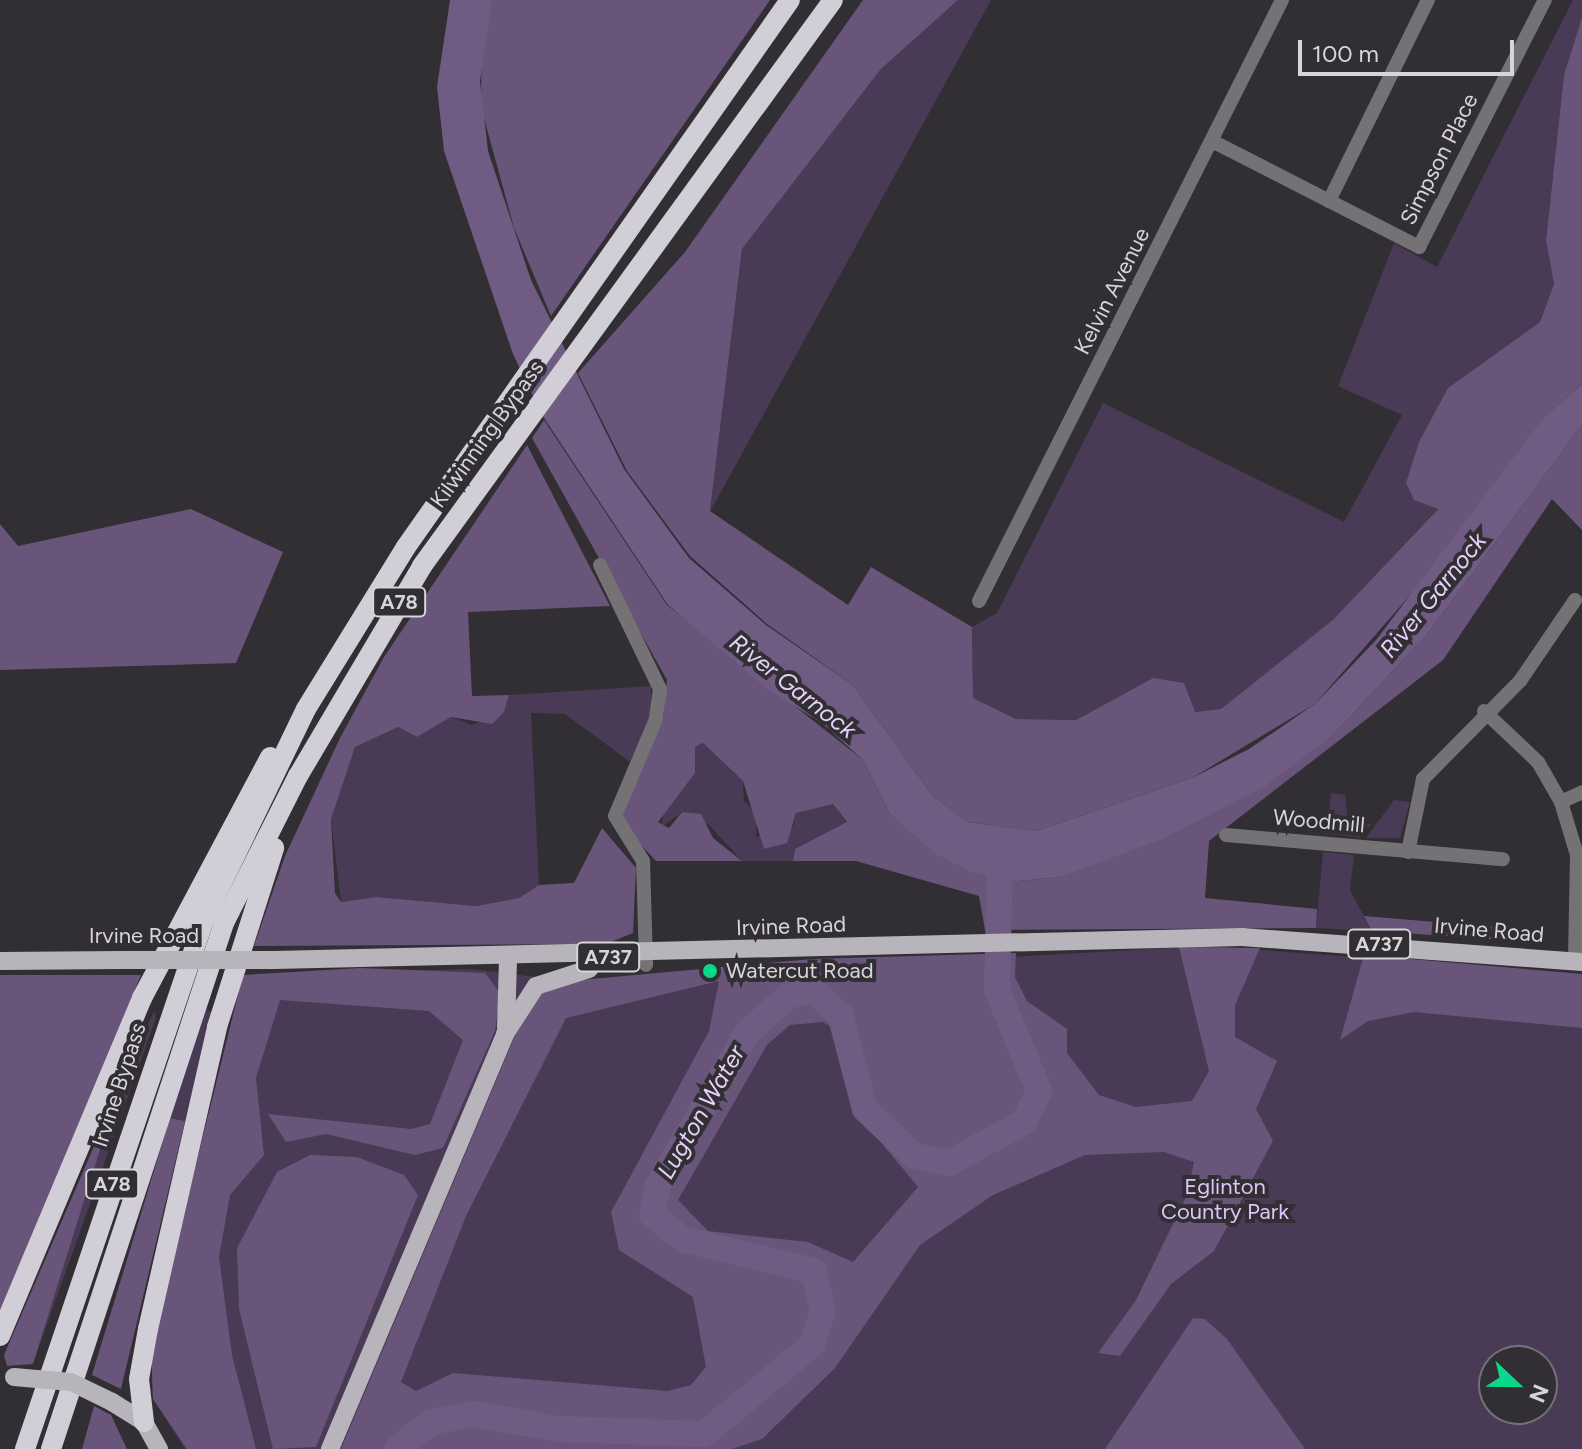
<!DOCTYPE html>
<html>
<head>
<meta charset="utf-8">
<style>
  body { margin:0 }
  #map { position:relative; width:1582px; height:1449px; overflow:hidden; background:#312e34; font-family:Figtree,sans-serif }
  div>[style] { position:absolute }
  [style*='--x'] { left:calc(var(--x)*1px); top:calc(var(--y)*1px); width:calc(var(--w)*1px); rotate:calc(var(--a)*1deg) }
  .green>* { inset:0; background:#493a55 }
  .forest>* { inset:0; background:#69557a }
  .water>* { inset:0; background:#705c82 }
  .river>* { height:26px; margin:-13px; padding:0 13px; transform-origin:13px; border-radius:13px; background:#705c82 }
  .minor>* { height:14px; margin:-7px; padding:0 7px; transform-origin:7px; border-radius:7px; background:#747275 }
  .major>* { height:18px; margin:-9px; padding:0 9px; transform-origin:9px; border-radius:9px; background:#b8b4bb }
  .highway>* { height:20px; margin:-10px; padding:0 10px; transform-origin:10px; border-radius:10px; background:#d2ced7 }
  .major-bridge>* { height:18px; margin:-9px; padding:0 9px; transform-origin:9px; border-radius:9px; background:#b8b4bb }
  .dots>* { width:22px; height:22px; translate:-50% -50%; box-sizing:border-box; border:4px solid #312e34; border-radius:50% }
  span { translate:-50% -50%; white-space:nowrap; text-align:center; line-height:1.15; -webkit-text-stroke:8px #312e34; paint-order:stroke }
  .shield-label span { padding:2px 6px; background:#312e34; border:2px solid; border-radius:6px; -webkit-text-stroke-width:0 }
  .shield-label { font-size:20px; color:#d7d5d9; font-weight:700 }
  .street-label { font-size:22px; color:#d7d5d9 }
  .poi-label { font-size:22px; color:#d7d5d9 }
  .left { translate:0 -50%; text-align:left }
  .park-label { font-size:22px; color:#dfc4f7 }
  .water-label { font-size:24px; color:#e5d1f7; font-style:italic }
  .north { position:absolute; left:1478px; top:1345px; width:80px; height:80px; box-sizing:border-box; background:#312e34; border:2px solid #737176; border-radius:50%; rotate:112deg; font-size:22px; font-weight:700; line-height:32px; text-align:center; color:#d7d5d9 }
  .north::after { content:''; display:block; margin:auto; width:28px; height:36px; background:#07d98b; clip-path:polygon(50% 0,100% 100%,50% 72%,0 100%) }
  .scale { position:absolute; left:1298px; top:40px; width:216px; height:36px; box-sizing:border-box; border:4px solid #d7d5d9; border-top:0; padding-left:10px; font-size:24px; line-height:28px; white-space:nowrap; color:#d7d5d9; -webkit-text-stroke:6px #312e34; paint-order:stroke }
</style>
</head>
<body>
<div id="map">
  <div class="green">
    <div style="clip-path:polygon(958px 0,991px 0,710px 512px,742px 249px,881px 69px)"></div>
    <div style="clip-path:polygon(1573px 0,1582px 0,1582px 17px,1564px 75px,1546px 240px,1554px 284px,1540px 322px,1448px 388px,1438px 508px,1334px 620px,1221px 709px,1195px 712px,1153px 678px,1076px 720px,1016px 719px,973px 698px,972px 627px,997px 613px,1103px 403px,1344px 522px,1402px 415px,1338px 386px,1394px 243px,1437px 267px)"></div>
    <div style="clip-path:polygon(651px 686px,652px 712px,630px 762px,565px 714px,531px 713px,539px 885px,519px 898px,476px 906px,376px 897px,341px 902px,331px 819px,355px 747px,372px 733px,398px 727px,417px 737px,451px 717px,472px 725px,504px 712px,509px 695px)"></div>
    <div style="clip-path:polygon(703px 743px,743px 781px,744px 801px,757px 813px,756px 837px,793px 827px,796px 813px,811px 804px,833px 804px,847px 823px,795px 849px,793px 861px,742px 861px,709px 825px,682px 812px,662px 827px,663px 808px,695px 772px,695px 747px)"></div>
    <div style="clip-path:polygon(1331px 793px,1345px 795px,1348px 821px,1371px 824px,1361px 837px,1327px 834px)"></div>
    <div style="clip-path:polygon(1394px 800px,1410px 802px,1400px 838px,1366px 838px)"></div>
    <div style="clip-path:polygon(1323px 852px,1354px 855px,1350px 890px,1372px 931px,1316px 928px)"></div>
    <div style="clip-path:polygon(evenodd,1208px 946px,1582px 974px,1582px 1449px,185px 1449px,153px 1399px,151px 1346px,243px 975px,470px 969px,569px 981px,1208px 946px,1494px 1361px,1542px 1361px,1542px 1409px,1494px 1409px,1494px 1361px)"></div>
    <div style="clip-path:polygon(206px 1010px,213px 1013px,185px 1121px,170px 1118px)"></div>
    <div style="clip-path:polygon(154px 1011px,156px 1018px,33px 1364px,120px 1086px)"></div>
  </div>
  <div class="forest">
    <div style="clip-path:polygon(492px 0,770px 0,551px 316px,514px 228px,481px 107px,482px 32px)"></div>
    <div style="clip-path:polygon(863px 0,958px 0,881px 69px,742px 249px,710px 511px,848px 605px,871px 567px,972px 627px,973px 698px,1016px 719px,1076px 720px,1153px 678px,1184px 683px,1195px 712px,1221px 709px,1333px 620px,1438px 509px,1414px 500px,1406px 483px,1419px 442px,1448px 388px,1540px 322px,1554px 284px,1546px 240px,1564px 75px,1582px 17px,1582px 384px,1544px 417px,1439px 562px,1315px 704px,1192px 778px,1036px 831px,967px 822px,932px 795px,853px 685px,767px 624px,690px 556px,627px 471px,578px 373px,685px 252px)"></div>
    <div style="clip-path:polygon(544px 420px,667px 605px,863px 760px,889px 812px,1009px 882px,1060px 877px,1335px 733px,1429px 632px,1582px 425px,1582px 530px,1552px 499px,1443px 660px,1209px 841px,1205px 898px,1317px 909px,1316px 928px,985px 930px,979px 896px,856px 861px,793px 861px,795px 849px,847px 822px,833px 804px,796px 813px,787px 843px,764px 849px,743px 781px,703px 743px,695px 747px,695px 773px,658px 822px,669px 828px,682px 812px,701px 814px,713px 838px,742px 861px,656px 861px,628px 831px,619px 815px,663px 720px,667px 680px,532px 438px)"></div>
    <div style="clip-path:polygon(527px 445px,610px 606px,468px 612px,472px 696px,509px 695px,504px 712px,492px 724px,451px 717px,417px 737px,398px 727px,355px 747px,331px 819px,335px 893px,341px 902px,376px 897px,476px 906px,519px 898px,539px 885px,574px 883px,602px 828px,636px 868px,633px 933px,606px 944px,254px 946px,285px 856px,340px 738px,384px 657px)"></div>
    <div style="clip-path:polygon(191px 509px,283px 552px,236px 663px,0 670px,0 524px,18px 546px)"></div>
    <div style="clip-path:polygon(1364px 916px,1519px 929px,1505px 940px,1372px 931px)"></div>
    <div style="clip-path:polygon(evenodd,1179px 947px,1260px 948px,1235px 1005px,1235px 1037px,1277px 1061px,1256px 1109px,1273px 1141px,1214px 1251px,1171px 1284px,1120px 1356px,1098px 1353px,1136px 1300px,1187px 1195px,1194px 1162px,1164px 1152px,1085px 1155px,993px 1195px,920px 1245px,835px 1368px,762px 1439px,732px 1449px,341px 1449px,515px 1036px,540px 993px,569px 981px,812px 959px,1016px 953px,1015px 977px,1027px 1001px,1067px 1029px,1067px 1053px,1099px 1095px,1136px 1107px,1192px 1101px,1209px 1071px,1179px 947px,719px 981px,709px 1031px,611px 1212px,619px 1250px,693px 1297px,706px 1367px,691px 1385px,668px 1391px,453px 1373px,416px 1391px,401px 1382px,466px 1216px,566px 1018px,719px 981px,1179px 947px,823px 1022px,842px 1033px,861px 1118px,918px 1187px,853px 1262px,808px 1242px,708px 1231px,678px 1200px,767px 1045px,790px 1025px,823px 1022px)"></div>
    <div style="clip-path:polygon(1364px 955px,1582px 974px,1582px 1028px,1414px 1012px,1368px 1021px,1340px 1040px)"></div>
    <div style="clip-path:polygon(361px 968px,485px 973px,500px 993px,495px 1031px,443px 1148px,415px 1155px,326px 1134px,286px 1142px,268px 1114px,411px 1129px,430px 1124px,463px 1040px,429px 1011px,280px 1000px,256px 1078px,264px 1155px,230px 1195px,219px 1257px,232px 1355px,256px 1449px,187px 1449px,153px 1399px,151px 1346px,243px 975px)"></div>
    <div style="clip-path:polygon(0 975px,141px 975px,0 1320px)"></div>
    <div style="clip-path:polygon(120px 1086px,33px 1364px,7px 1366px,4px 1355px)"></div>
    <div style="clip-path:polygon(170px 1118px,185px 1121px,121px 1389px,92px 1375px)"></div>
    <div style="clip-path:polygon(310px 1155px,357px 1157px,404px 1175px,418px 1195px,316px 1447px,273px 1449px,239px 1309px,237px 1248px,277px 1172px)"></div>
    <div style="clip-path:polygon(1193px 1318px,1205px 1319px,1227px 1339px,1305px 1449px,1105px 1449px)"></div>
    <div style="clip-path:polygon(94px 1406px,111px 1415px,127px 1449px,82px 1449px)"></div>
  </div>
  <div class="water">
    <div style="clip-path:polygon(450px 0,492px 0,480px 81px,488px 151px,531px 280px,624px 469px,689px 558px,766px 625px,853px 685px,932px 795px,967px 822px,1036px 831px,1192px 778px,1249px 749px,1315px 704px,1377px 639px,1544px 417px,1582px 384px,1582px 425px,1429px 632px,1335px 733px,1264px 787px,1162px 839px,1060px 877px,1009px 882px,972px 872px,934px 853px,889px 812px,863px 760px,823px 724px,766px 688px,668px 605px,542px 415px,513px 354px,444px 151px,437px 87px)"></div>
  </div>
  <div class="river">
    <div style="--x:397;--y:1449;--w:43;--a:-38.5"></div>
    <div style="--x:431;--y:1422;--w:44;--a:-10.5"></div>
    <div style="--x:474;--y:1414;--w:86;--a:10"></div>
    <div style="--x:559;--y:1429;--w:145;--a:2"></div>
    <div style="--x:704;--y:1434;--w:140;--a:-39.5"></div>
    <div style="--x:812;--y:1345;--w:35;--a:-72"></div>
    <div style="--x:823;--y:1312;--w:42;--a:-102.4"></div>
    <div style="--x:814;--y:1271;--w:136;--a:-166.4"></div>
    <div style="--x:682;--y:1239;--w:38;--a:-141"></div>
    <div style="--x:652;--y:1215;--w:31;--a:-79"></div>
    <div style="--x:658;--y:1185;--w:176;--a:-59.6"></div>
    <div style="--x:747;--y:1033;--w:55;--a:-42.1"></div>
    <div style="--x:788;--y:996;--w:25;--a:-14"></div>
    <div style="--x:812;--y:990;--w:37;--a:41"></div>
    <div style="--x:840;--y:1014;--w:98;--a:75.3"></div>
    <div style="--x:865;--y:1109;--w:68;--a:43.8"></div>
    <div style="--x:914;--y:1156;--w:36;--a:11"></div>
    <div style="--x:949;--y:1163;--w:85;--a:-28.7"></div>
    <div style="--x:1024;--y:1122;--w:34;--a:-64"></div>
    <div style="--x:1039;--y:1091;--w:109;--a:-112.6"></div>
    <div style="--x:997;--y:990;--w:136;--a:-88.7"></div>
  </div>
  <div class="minor">
    <div style="--x:1212;--y:141;--w:233;--a:27.1"></div>
    <div style="--x:1419;--y:247;--w:277;--a:-63"></div>
    <div style="--x:1329;--y:201;--w:224;--a:-63.8"></div>
    <div style="--x:600;--y:565;--w:138;--a:64.2"></div>
    <div style="--x:660;--y:689;--w:30;--a:98"></div>
    <div style="--x:656;--y:719;--w:105;--a:112.9"></div>
    <div style="--x:615;--y:816;--w:53;--a:58.1"></div>
    <div style="--x:643;--y:861;--w:104;--a:88.3"></div>
    <div style="--x:979;--y:601;--w:673;--a:-63.24"></div>
    <div style="--x:1484;--y:711;--w:74;--a:43.4"></div>
    <div style="--x:1538;--y:762;--w:46;--a:60.1"></div>
    <div style="--x:1561;--y:802;--w:55;--a:73.2"></div>
    <div style="--x:1577;--y:855;--w:106;--a:91.1"></div>
    <div style="--x:1561;--y:802;--w:23;--a:-25"></div>
    <div style="--x:1226;--y:835;--w:278;--a:5"></div>
    <div style="--x:1408;--y:852;--w:75;--a:-78.4"></div>
    <div style="--x:1423;--y:779;--w:138;--a:-45.3"></div>
    <div style="--x:1520;--y:681;--w:98;--a:-55.8"></div>
  </div>
  <div class="major">
    <div style="--x:274;--y:960;--w:968;--a:-1.36"></div>
    <div style="--x:1242;--y:937;--w:341;--a:4.2"></div>
    <div style="--x:0;--y:961;--w:122;--a:-0.5"></div>
    <div style="--x:506;--y:1027;--w:69;--a:-88.3"></div>
    <div style="--x:112;--y:1402;--w:38;--a:32"></div>
    <div style="--x:144;--y:1422;--w:31;--a:61"></div>
    <div style="--x:330;--y:1449;--w:450;--a:-67.1"></div>
    <div style="--x:505;--y:1034;--w:57;--a:-57.1"></div>
    <div style="--x:536;--y:986;--w:56;--a:-17.8"></div>
  </div>
  <div class="highway">
    <div style="--x:0;--y:1336;--w:367;--a:-67.2"></div>
    <div style="--x:142;--y:998;--w:273;--a:-62"></div>
    <div style="--x:144;--y:1422;--w:43;--a:-96.6"></div>
    <div style="--x:139;--y:1379;--w:51;--a:-79.8"></div>
    <div style="--x:148;--y:1329;--w:310;--a:-77.1"></div>
    <div style="--x:217;--y:1027;--w:188;--a:-72.3"></div>
    <div style="--x:25;--y:1449;--w:558;--a:-71.31"></div>
    <div style="--x:204;--y:920;--w:234;--a:-64.2"></div>
    <div style="--x:306;--y:709;--w:190;--a:-58.3"></div>
    <div style="--x:406;--y:547;--w:668;--a:-54.93"></div>
    <div style="--x:51;--y:1449;--w:554;--a:-71.79"></div>
    <div style="--x:224;--y:923;--w:165;--a:-63.3"></div>
    <div style="--x:298;--y:776;--w:244;--a:-59.4"></div>
    <div style="--x:422;--y:566;--w:699;--a:-54.01"></div>
  </div>
  <div class="major-bridge">
    <div style="--x:122;--y:960;--w:152;--a:0"></div>
    <div style="--x:14;--y:1377;--w:57;--a:5"></div>
    <div style="--x:71;--y:1382;--w:46;--a:26"></div>
  </div>
  <div class="dots">
    <div style="left:710px;top:971px;background:#07d98b"></div>
  </div>
  <div class="shield-label">
    <span style="left:399px;top:602px">A78</span>
    <span style="left:1379px;top:944px">A737</span>
    <span style="left:608px;top:957px">A737</span>
    <span style="left:112px;top:1184px">A78</span>
  </div>
  <div class="street-label">
    <span style="left:1439px;top:159px;rotate:-63deg">Simpson Place</span>
    <span style="left:1112px;top:291px;rotate:-63deg">Kelvin Avenue</span>
    <span style="left:487px;top:434px;rotate:-54deg">Kilwinning Bypass</span>
    <span style="left:1319px;top:821px;rotate:5deg">Woodmill</span>
    <span style="left:791px;top:926px;rotate:-2deg">Irvine Road</span>
    <span style="left:1489px;top:930px;rotate:5deg">Irvine Road</span>
    <span style="left:144px;top:936px">Irvine Road</span>
    <span style="left:119px;top:1085px;rotate:-72deg">Irvine Bypass</span>
  </div>
  <div class="poi-label">
    <span class="left" style="left:726px;top:971px">Watercut Road</span>
  </div>
  <div class="park-label">
    <span style="left:1225px;top:1199px">Eglinton<br>Country Park</span>
  </div>
  <div class="water-label">
    <span style="left:1433px;top:595px;rotate:-51deg">River Garnock</span>
    <span style="left:793px;top:686px;rotate:38deg">River Garnock</span>
    <span style="left:701px;top:1112px;rotate:-60deg">Lugton Water</span>
  </div>
  <div class="north">N</div>
  <div class="scale">100 m</div>
</div>
</body>
</html>
